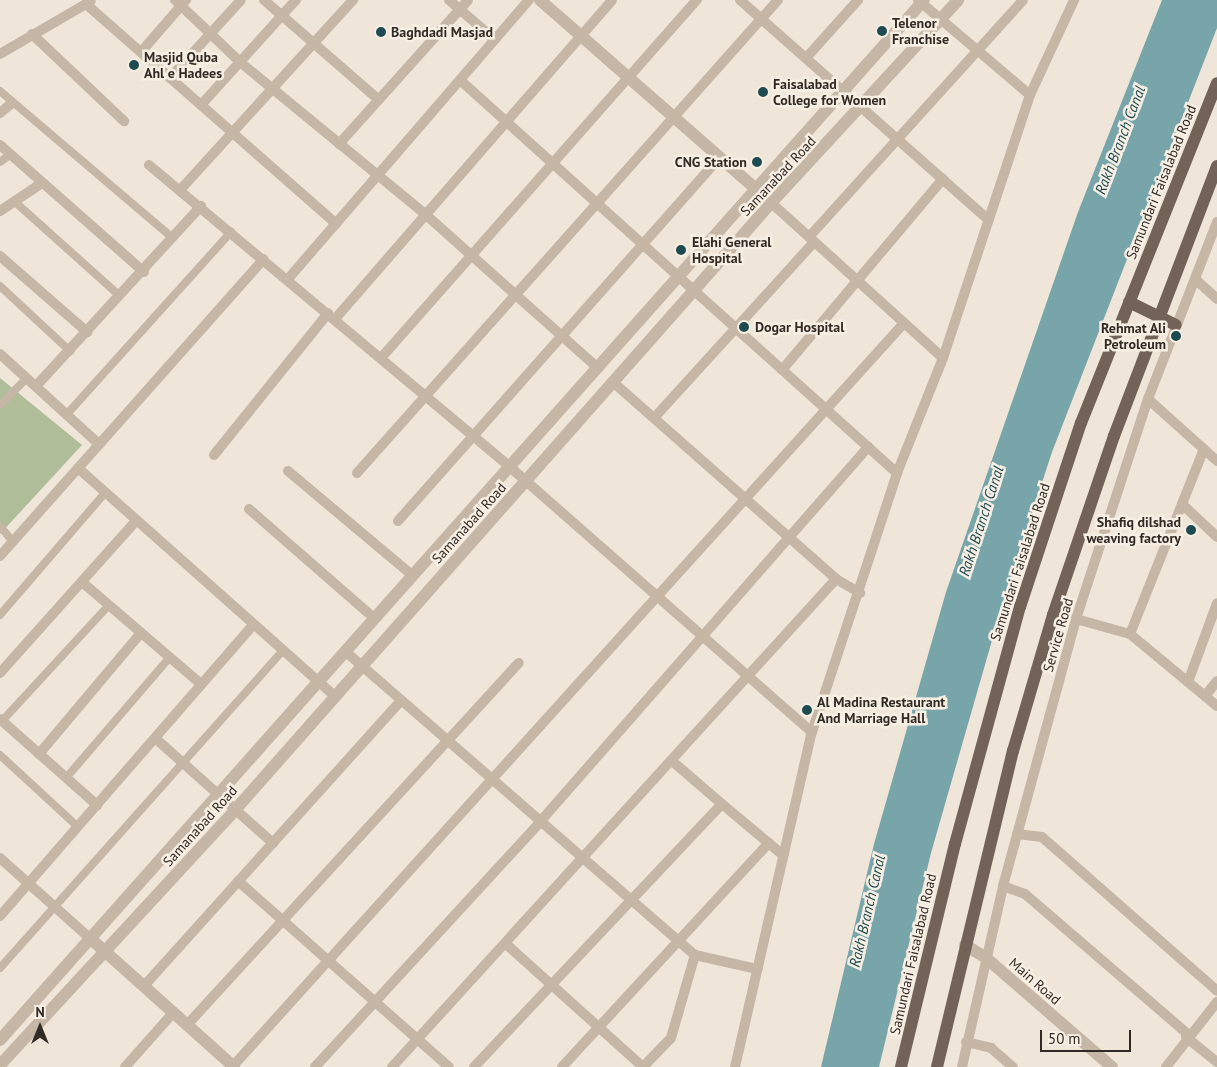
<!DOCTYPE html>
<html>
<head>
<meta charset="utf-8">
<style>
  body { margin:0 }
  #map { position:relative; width:1217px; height:1067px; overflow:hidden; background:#efe5d8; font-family:"PT Sans",sans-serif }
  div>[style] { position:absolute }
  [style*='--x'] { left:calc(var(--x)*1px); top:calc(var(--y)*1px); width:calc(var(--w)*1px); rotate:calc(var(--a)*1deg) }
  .green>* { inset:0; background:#afbd99 }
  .water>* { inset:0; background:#78a5aa }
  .pedestrian>* { height:8px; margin:-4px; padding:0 4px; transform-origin:4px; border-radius:4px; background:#c6b6a5 }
  .minor>* { height:10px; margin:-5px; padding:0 5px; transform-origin:5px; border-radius:5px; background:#c6b6a5 }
  .tertiary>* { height:12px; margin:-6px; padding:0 6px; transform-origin:6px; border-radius:6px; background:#c6b6a5 }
  .primary>* { height:12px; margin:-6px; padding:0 6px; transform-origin:6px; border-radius:6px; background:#736257 }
  .dots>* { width:14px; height:14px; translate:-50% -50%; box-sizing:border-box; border:2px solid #f7efe3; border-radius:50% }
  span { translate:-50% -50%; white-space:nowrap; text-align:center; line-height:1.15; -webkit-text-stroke:5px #f7efe3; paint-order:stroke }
  .poi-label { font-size:14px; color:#322a25; font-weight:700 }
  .left { translate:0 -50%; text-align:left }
  .right { translate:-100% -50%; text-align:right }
  .street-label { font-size:14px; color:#322a25 }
  .water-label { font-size:15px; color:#1e4a51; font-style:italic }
  .north { position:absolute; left:15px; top:1002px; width:50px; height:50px; -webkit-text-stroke:4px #f7efe3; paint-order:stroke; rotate:0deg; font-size:14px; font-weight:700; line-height:20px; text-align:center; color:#322a25 }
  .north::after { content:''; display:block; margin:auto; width:18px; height:22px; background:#322a25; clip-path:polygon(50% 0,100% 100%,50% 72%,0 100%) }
  .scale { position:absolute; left:1040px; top:1030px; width:91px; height:22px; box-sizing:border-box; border:2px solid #322a25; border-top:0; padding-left:6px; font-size:15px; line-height:18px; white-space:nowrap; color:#322a25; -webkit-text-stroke:4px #f7efe3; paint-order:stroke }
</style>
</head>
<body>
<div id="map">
  <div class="green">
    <div style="clip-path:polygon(0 378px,82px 445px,0 534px)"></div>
  </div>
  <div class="water">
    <div style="clip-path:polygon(1162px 0,1217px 0,1217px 28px,1052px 452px,1003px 602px,931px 853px,879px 1067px,821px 1067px,874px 844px,946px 592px,1078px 212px)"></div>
  </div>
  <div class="pedestrian">
    <div style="--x:0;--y:91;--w:227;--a:40.4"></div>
    <div style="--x:0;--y:162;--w:14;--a:-36"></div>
    <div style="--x:14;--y:201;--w:142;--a:41.9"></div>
    <div style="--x:0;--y:286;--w:96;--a:42.9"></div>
    <div style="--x:0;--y:405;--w:38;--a:-45"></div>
    <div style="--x:68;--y:413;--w:244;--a:-48"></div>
    <div style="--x:0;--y:526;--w:21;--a:51"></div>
    <div style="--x:0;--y:615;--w:161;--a:-49.3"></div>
    <div style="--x:2;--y:721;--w:158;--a:-47.3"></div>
    <div style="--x:0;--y:755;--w:106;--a:42.7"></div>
    <div style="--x:66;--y:778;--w:160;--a:-49.3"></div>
    <div style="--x:0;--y:968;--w:424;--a:-48.3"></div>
  </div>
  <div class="minor">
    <div style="--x:175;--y:0;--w:90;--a:43.6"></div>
    <div style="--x:240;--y:62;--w:239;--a:39.4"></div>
    <div style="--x:425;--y:214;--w:232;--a:41.7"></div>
    <div style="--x:264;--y:0;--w:152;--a:41"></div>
    <div style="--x:449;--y:0;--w:60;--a:40.9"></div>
    <div style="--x:740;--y:0;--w:332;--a:41.5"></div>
    <div style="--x:918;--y:0;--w:147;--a:40.3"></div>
    <div style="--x:86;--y:4;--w:333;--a:41.3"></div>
    <div style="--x:32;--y:34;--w:127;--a:43.4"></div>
    <div style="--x:141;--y:52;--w:69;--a:-49.1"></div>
    <div style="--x:0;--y:54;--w:105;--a:-30.2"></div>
    <div style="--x:806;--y:58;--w:78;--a:-48.1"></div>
    <div style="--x:170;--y:78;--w:105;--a:-47.7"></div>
    <div style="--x:460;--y:80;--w:588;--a:41.97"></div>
    <div style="--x:201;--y:105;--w:142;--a:-47.9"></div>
    <div style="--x:0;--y:113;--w:16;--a:-40"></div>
    <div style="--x:339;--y:144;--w:193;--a:-48.1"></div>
    <div style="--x:0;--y:145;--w:192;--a:41.4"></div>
    <div style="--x:149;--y:165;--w:471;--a:39.9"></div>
    <div style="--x:510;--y:467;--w:402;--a:41.3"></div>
    <div style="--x:181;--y:189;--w:256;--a:-47.7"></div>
    <div style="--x:756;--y:189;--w:252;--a:42.1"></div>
    <div style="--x:0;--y:211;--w:50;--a:-33.7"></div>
    <div style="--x:809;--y:237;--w:319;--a:-47.9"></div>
    <div style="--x:0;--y:256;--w:116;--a:41.1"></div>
    <div style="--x:288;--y:279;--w:369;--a:-49.2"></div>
    <div style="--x:1195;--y:279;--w:30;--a:42"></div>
    <div style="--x:335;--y:319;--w:422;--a:-49"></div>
    <div style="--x:0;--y:354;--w:134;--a:42.3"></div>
    <div style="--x:381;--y:358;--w:478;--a:-48.6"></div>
    <div style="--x:782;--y:370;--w:250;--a:-49.9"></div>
    <div style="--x:614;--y:383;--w:296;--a:41.4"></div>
    <div style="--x:836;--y:579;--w:28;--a:30"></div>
    <div style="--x:37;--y:385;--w:243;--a:-47.5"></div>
    <div style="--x:1148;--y:399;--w:93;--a:41.9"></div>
    <div style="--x:654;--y:418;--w:238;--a:-47.7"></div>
    <div style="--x:214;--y:455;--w:182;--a:-51.2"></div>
    <div style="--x:78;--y:468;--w:344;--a:41.6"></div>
    <div style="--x:288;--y:471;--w:163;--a:40"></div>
    <div style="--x:357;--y:473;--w:633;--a:-48.33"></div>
    <div style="--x:1182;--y:504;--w:48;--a:43.3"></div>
    <div style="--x:249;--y:509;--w:167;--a:41.1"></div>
    <div style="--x:398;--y:521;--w:486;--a:-48.5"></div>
    <div style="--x:0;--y:556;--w:397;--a:-48.4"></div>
    <div style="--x:82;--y:582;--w:157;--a:40.6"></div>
    <div style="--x:1076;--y:619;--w:56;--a:15.5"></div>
    <div style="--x:1130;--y:634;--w:113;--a:39.6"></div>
    <div style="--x:1130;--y:634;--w:199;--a:-68.2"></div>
    <div style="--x:346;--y:652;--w:462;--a:41"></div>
    <div style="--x:695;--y:955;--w:64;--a:12.7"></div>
    <div style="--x:0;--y:673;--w:204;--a:-48.2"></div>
    <div style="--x:1188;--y:682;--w:84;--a:-69.8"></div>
    <div style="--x:1205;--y:696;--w:19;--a:-51"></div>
    <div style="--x:0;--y:719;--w:130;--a:41.6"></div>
    <div style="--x:155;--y:738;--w:158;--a:41.7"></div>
    <div style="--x:39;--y:754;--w:158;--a:-49.9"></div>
    <div style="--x:722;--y:804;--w:80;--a:39.9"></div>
    <div style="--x:1017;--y:834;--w:25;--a:7"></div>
    <div style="--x:1042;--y:837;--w:233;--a:41.3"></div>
    <div style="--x:0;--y:858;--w:122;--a:41.7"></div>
    <div style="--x:238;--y:881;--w:281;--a:41.4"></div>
    <div style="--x:1003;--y:886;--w:23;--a:20"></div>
    <div style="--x:1025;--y:894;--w:215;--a:40.7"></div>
    <div style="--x:0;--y:916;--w:386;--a:-49"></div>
    <div style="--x:506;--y:944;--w:184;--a:41.9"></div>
    <div style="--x:144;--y:986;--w:384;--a:-48"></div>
    <div style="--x:187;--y:1025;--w:491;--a:-47.5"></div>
    <div style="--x:1186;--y:1037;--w:40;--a:39"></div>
    <div style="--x:966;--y:1042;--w:26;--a:13"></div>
    <div style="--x:991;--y:1048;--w:29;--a:41"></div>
    <div style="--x:233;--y:1066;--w:1001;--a:-47.91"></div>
    <div style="--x:125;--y:1067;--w:72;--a:-48.4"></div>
    <div style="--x:315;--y:1067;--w:331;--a:-47.4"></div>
    <div style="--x:539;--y:823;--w:500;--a:-48.8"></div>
    <div style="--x:392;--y:1067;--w:660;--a:-47.7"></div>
    <div style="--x:474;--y:1067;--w:361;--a:-46.7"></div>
    <div style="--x:722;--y:804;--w:66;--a:-139.3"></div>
    <div style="--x:562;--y:1067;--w:305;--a:-47.3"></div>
    <div style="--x:643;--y:1067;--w:40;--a:-46"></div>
    <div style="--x:671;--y:1038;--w:86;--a:-73.9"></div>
    <div style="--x:735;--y:1067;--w:344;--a:-77.1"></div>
    <div style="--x:812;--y:732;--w:273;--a:-71.8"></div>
    <div style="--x:897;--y:473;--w:124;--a:-68.2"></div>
    <div style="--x:943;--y:358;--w:277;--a:-71.7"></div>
    <div style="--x:1030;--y:95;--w:105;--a:-65.1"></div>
    <div style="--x:962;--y:1067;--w:186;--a:-77.2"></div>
    <div style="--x:1003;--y:886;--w:277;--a:-74.7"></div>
    <div style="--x:1076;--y:619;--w:231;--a:-71.9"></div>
    <div style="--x:1148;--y:399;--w:190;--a:-68.7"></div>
    <div style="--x:1166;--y:1067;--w:83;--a:-51.9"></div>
  </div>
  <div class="tertiary">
    <div style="--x:540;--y:0;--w:287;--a:41.2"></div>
    <div style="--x:91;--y:939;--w:192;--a:41.8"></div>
    <div style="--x:965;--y:945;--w:23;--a:31"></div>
    <div style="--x:985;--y:957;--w:168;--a:40.9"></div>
    <div style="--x:0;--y:1040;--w:1391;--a:-48.38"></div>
    <div style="--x:0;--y:1065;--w:347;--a:-47.3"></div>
    <div style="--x:235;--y:810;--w:810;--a:-48.55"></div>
    <div style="--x:771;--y:203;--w:276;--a:-47.3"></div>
  </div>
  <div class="primary">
    <div style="--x:1129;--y:302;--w:52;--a:26.1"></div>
    <div style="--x:901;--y:1067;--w:229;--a:-76.4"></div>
    <div style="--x:955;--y:844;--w:246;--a:-74.7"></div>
    <div style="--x:1020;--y:607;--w:194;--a:-71.7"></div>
    <div style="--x:1081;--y:423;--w:366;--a:-68.2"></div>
    <div style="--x:937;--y:1067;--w:325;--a:-76.5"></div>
    <div style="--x:1013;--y:751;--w:142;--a:-73.6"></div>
    <div style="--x:1053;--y:615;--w:189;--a:-71.2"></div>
    <div style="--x:1114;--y:436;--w:289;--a:-69.1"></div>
  </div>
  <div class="dots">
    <div style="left:882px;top:31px;background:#1e4a51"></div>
    <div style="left:381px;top:32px;background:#1e4a51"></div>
    <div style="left:134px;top:65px;background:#1e4a51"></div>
    <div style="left:763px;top:92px;background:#1e4a51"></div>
    <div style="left:757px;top:162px;background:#1e4a51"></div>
    <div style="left:681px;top:250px;background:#1e4a51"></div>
    <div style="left:744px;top:327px;background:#1e4a51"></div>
    <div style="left:1176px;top:336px;background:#1e4a51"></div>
    <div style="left:1191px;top:530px;background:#1e4a51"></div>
    <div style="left:807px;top:710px;background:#1e4a51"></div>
  </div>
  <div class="poi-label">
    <span class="left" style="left:892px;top:31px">Telenor<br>Franchise</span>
    <span class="left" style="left:391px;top:32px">Baghdadi Masjad</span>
    <span class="left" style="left:144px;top:65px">Masjid Quba<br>Ahl e Hadees</span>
    <span class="left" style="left:773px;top:92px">Faisalabad<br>College for Women</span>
    <span class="right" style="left:747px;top:162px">CNG Station</span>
    <span class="left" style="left:692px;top:250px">Elahi General<br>Hospital</span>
    <span class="left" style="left:755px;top:327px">Dogar Hospital</span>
    <span class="right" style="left:1166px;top:336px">Rehmat Ali<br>Petroleum</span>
    <span class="right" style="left:1181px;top:530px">Shafiq dilshad<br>weaving factory</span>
    <span class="left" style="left:817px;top:710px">Al Madina Restaurant<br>And Marriage Hall</span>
  </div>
  <div class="street-label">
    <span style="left:778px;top:176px;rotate:-47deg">Samanabad Road</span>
    <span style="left:1161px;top:182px;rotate:-68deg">Samundari Faisalabad Road</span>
    <span style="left:469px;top:523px;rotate:-48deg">Samanabad Road</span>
    <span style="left:1020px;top:562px;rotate:-72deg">Samundari Faisalabad Road</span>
    <span style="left:1058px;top:635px;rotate:-74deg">Service Road</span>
    <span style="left:200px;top:826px;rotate:-48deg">Samanabad Road</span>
    <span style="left:913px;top:954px;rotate:-77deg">Samundari Faisalabad Road</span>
    <span style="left:1035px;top:981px;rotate:41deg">Main Road</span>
  </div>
  <div class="water-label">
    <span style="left:1120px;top:140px;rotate:-69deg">Rakh Branch Canal</span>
    <span style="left:981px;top:521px;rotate:-72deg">Rakh Branch Canal</span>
    <span style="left:867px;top:911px;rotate:-77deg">Rakh Branch Canal</span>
  </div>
  <div class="north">N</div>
  <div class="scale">50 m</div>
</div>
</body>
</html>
